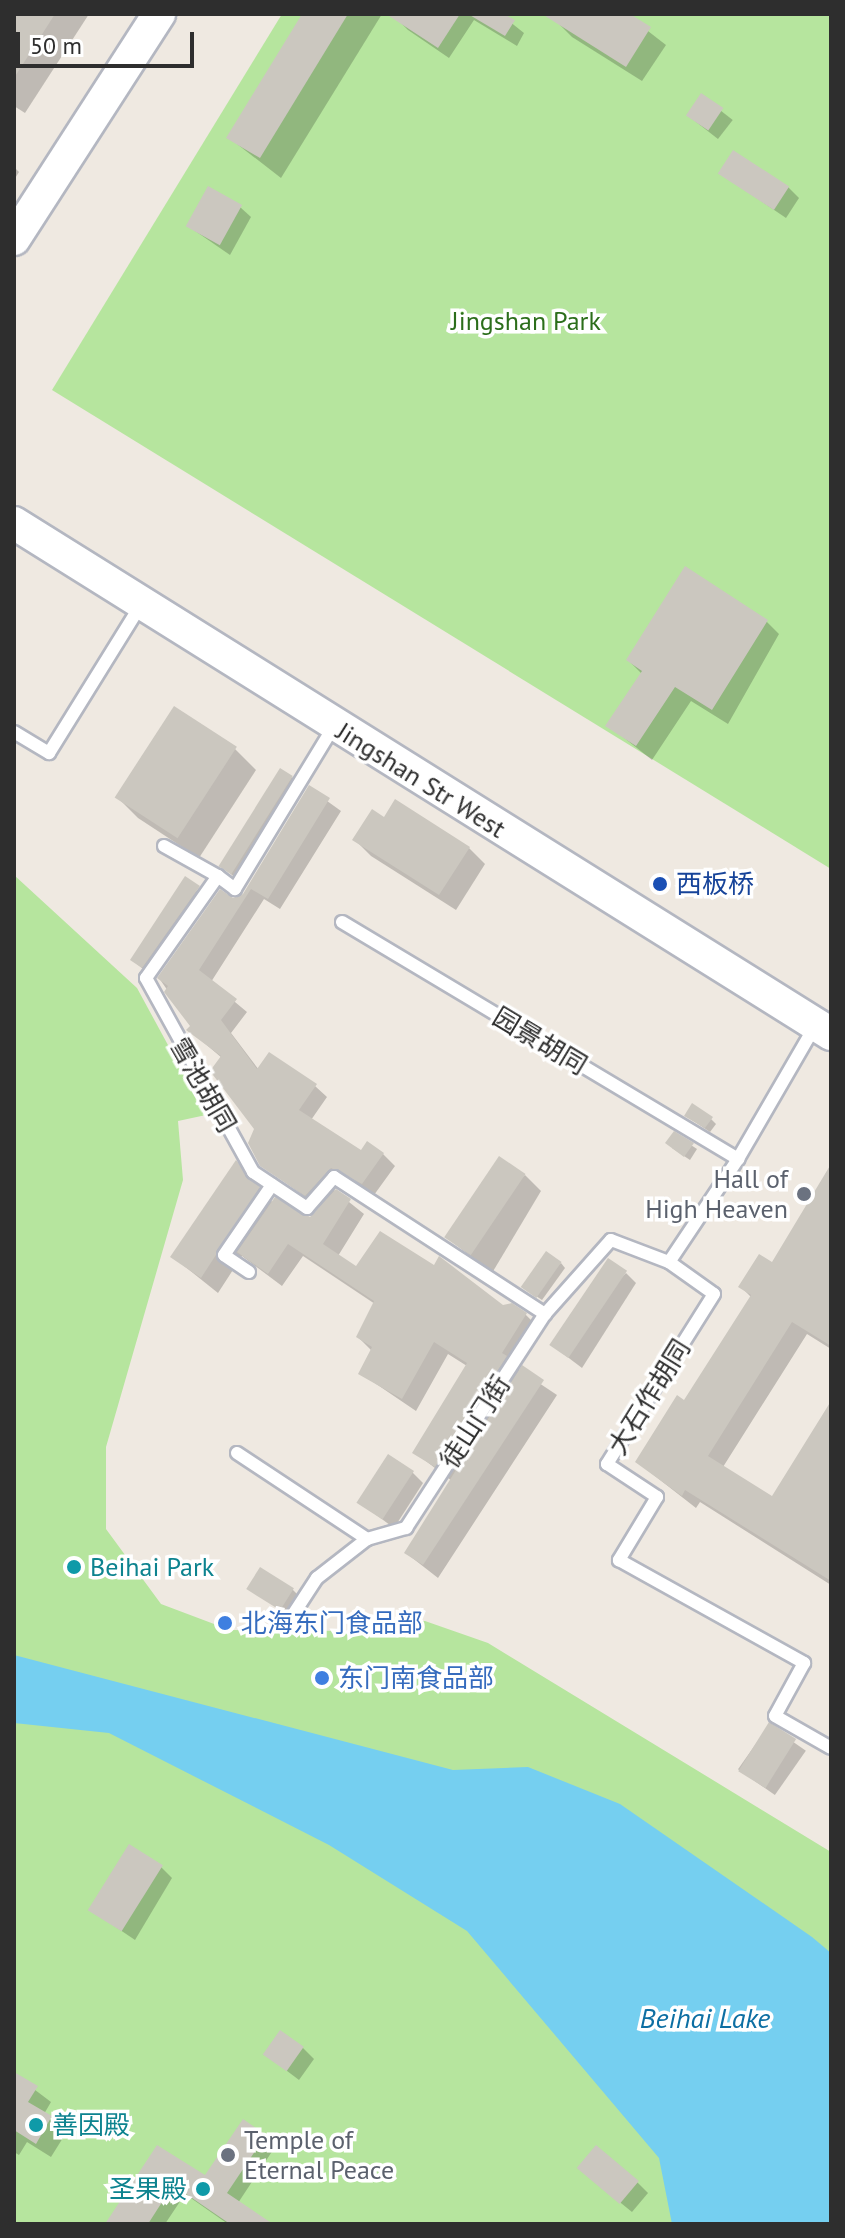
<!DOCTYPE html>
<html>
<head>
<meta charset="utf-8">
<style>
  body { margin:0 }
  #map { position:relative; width:845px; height:2238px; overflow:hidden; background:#efe9e1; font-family:"PT Sans","Noto Sans SC",sans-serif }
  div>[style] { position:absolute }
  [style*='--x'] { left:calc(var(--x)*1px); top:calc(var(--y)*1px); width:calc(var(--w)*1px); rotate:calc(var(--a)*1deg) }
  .green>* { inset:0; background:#b6e59e }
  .water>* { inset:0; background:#75cff0 }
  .shadow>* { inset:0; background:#0003; transform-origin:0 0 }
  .building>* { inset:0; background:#cbc7bf; transform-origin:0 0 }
  .roads { filter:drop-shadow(2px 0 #b4b7c1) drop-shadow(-2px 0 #b4b7c1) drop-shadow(0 2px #b4b7c1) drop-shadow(0 -2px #b4b7c1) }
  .service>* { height:12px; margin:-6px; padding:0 6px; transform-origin:6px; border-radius:6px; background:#fff }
  .tertiary>* { height:32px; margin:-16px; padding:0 16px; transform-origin:16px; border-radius:16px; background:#fff }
  .dots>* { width:22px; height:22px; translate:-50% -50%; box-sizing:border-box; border:4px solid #fff; border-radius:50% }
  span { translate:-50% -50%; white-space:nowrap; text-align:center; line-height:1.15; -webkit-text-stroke:7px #fff; paint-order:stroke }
  .park-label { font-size:26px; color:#2c6e1b }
  .street-label { font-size:26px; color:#2e2e2e }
  .transit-label { font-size:26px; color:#164399 }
  .left { translate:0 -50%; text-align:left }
  .worship-label { font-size:26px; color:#5b616d }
  .right { translate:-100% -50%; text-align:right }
  .culture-label { font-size:26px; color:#0d838f }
  .shop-label { font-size:26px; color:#366cbe }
  .water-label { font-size:28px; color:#0d6fa3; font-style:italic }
  .frame { position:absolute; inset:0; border:16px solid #2e2e2e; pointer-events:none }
  .scale { position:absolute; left:16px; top:32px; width:178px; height:36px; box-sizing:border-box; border:4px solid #2e2e2e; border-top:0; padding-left:10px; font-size:24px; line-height:28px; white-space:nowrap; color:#2e2e2e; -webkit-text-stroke:6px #fff; paint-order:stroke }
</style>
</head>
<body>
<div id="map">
  <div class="green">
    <div style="clip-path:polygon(282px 14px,831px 14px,831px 869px,52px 390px)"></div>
    <div style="clip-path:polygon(14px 875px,137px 988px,206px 1115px,178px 1121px,183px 1180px,106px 1447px,106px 1529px,161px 1604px,230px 1630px,355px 1631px,375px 1623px,425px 1621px,488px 1643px,831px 1852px,831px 2224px,14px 2224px)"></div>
  </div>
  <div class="water">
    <div style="clip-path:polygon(14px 1655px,453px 1770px,528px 1767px,620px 1804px,812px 1937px,831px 1953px,831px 2224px,672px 2224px,659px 2158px,467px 1931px,329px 1845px,109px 1733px,14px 1723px)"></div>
  </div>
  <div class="shadow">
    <div style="clip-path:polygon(14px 14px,89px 14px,25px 113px,14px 106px)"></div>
    <div style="clip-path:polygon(304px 14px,382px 14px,281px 178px,228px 137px)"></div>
    <div style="clip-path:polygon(401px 14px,500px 14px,524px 33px,517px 46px,474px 20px,449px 58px,408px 30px,397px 19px)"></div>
    <div style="clip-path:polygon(560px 14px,626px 14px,666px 45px,642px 81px,572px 37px,556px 21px)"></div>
    <div style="left:702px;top:96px;width:39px;height:24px;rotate:38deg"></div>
    <div style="clip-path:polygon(14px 167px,19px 172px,14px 180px)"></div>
    <div style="clip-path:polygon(721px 174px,788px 187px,799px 198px,786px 218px)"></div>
    <div style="clip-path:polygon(240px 207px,251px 217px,230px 255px,188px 226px)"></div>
    <div style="clip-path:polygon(764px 619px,779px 634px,728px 724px,691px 701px,652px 760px,608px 725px,642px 674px,628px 660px)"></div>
    <div style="clip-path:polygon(235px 749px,256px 770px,199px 858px,138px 818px,117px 797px)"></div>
    <div style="clip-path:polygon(292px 777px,303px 788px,244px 885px,220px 865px)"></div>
    <div style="clip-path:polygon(309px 788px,341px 811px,280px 909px,264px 899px,211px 982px,247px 1012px,231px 1033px,259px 1070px,315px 1086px,327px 1097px,311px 1120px,361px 1153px,383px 1154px,395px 1166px,374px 1195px,344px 1179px,334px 1190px,364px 1214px,338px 1256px,356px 1269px,525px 1314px,539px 1328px,515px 1367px,557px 1395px,438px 1578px,406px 1553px,452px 1481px,414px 1452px,467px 1366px,448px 1354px,416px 1411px,360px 1373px,372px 1351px,358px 1337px,375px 1304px,303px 1256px,282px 1286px,242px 1256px,218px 1293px,173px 1257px,252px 1179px,273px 1203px,310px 1219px,320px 1208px,261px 1164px,257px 1129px,222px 1058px,189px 1030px,192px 1026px,159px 978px,233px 900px,244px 895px)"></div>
    <div style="clip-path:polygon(384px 820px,469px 848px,485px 864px,456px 910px,371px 856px,355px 840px)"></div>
    <div style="clip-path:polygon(199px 888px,209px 898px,153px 977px,132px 960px)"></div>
    <div style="clip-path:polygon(686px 1116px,711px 1119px,716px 1124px,710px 1132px)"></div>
    <div style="clip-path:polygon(674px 1134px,697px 1149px,690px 1160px,672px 1148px)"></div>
    <div style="clip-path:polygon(831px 1168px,831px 1349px,807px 1334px,723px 1467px,772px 1498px,831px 1405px,831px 1585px,700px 1502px,696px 1508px,637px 1462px,685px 1403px,752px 1298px,740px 1286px,772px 1265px)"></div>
    <div style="clip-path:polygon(525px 1175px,541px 1191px,492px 1273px,450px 1240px)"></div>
    <div style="clip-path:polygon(561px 1263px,565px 1268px,542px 1300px,524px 1288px)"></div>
    <div style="clip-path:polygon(626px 1273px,636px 1283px,582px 1368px,553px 1346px)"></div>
    <div style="clip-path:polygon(412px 1472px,423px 1483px,394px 1528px,360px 1503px)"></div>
    <div style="clip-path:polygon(249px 1588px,292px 1589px,303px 1600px,289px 1614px)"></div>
    <div style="left:769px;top:1725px;width:45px;height:54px;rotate:35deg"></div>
    <div style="clip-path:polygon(161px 1867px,172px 1878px,135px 1940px,92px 1911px)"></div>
    <div style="clip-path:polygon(303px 2048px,314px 2059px,299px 2080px,266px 2055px)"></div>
    <div style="clip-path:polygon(14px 2074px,51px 2102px,44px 2114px,66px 2133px,51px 2157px,27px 2142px,19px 2155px,14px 2152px)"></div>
    <div style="clip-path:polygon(265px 2136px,275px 2147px,238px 2203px,266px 2224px,228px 2224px,185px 2194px,165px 2224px,107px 2224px,157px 2147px,206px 2178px)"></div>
    <div style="clip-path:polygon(590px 2178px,637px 2182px,648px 2193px,632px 2212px)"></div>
  </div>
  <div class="building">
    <div style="clip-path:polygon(14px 14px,55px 14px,14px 78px)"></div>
    <div style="clip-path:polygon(302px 14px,348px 14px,260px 158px,226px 138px)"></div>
    <div style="clip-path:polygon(386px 14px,460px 14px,438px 48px)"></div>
    <div style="clip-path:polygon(468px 14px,504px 14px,515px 20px,505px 36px)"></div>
    <div style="clip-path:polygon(542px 14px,630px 14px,651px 27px,626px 67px)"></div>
    <div style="left:701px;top:93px;width:27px;height:27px;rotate:34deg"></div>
    <div style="left:733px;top:150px;width:67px;height:28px;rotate:33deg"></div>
    <div style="left:208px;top:186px;width:39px;height:46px;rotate:29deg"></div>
    <div style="clip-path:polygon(685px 566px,768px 620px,712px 710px,675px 687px,636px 746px,605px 726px,642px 671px,626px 660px)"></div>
    <div style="left:174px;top:706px;width:75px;height:109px;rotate:33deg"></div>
    <div style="left:280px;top:768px;width:15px;height:116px;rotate:32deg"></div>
    <div style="clip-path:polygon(309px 785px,330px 798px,268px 899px,251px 889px,199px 970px,237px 999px,221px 1020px,257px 1069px,269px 1052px,317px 1084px,299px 1110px,361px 1150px,367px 1141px,384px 1153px,362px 1184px,331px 1168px,305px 1196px,260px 1166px,248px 1143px,254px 1129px,210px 1071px,221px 1056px,186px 1030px,190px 1026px,164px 992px,168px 986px,157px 978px,220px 889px,233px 898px,243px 894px)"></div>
    <div style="clip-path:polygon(395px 799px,470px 847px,439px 895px,352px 840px,372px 809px,384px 817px)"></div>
    <div style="clip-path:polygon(185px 876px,200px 886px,142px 968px,130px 960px)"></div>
    <div style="clip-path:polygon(692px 1103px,713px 1117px,705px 1128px,684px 1116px)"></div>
    <div style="clip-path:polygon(674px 1131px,694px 1143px,684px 1157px,665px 1143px)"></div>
    <div style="left:499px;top:1156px;width:32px;height:98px;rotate:34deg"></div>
    <div style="clip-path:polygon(236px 1160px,260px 1187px,201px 1278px,170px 1257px)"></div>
    <div style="clip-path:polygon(831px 1164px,831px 1346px,792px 1322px,708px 1456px,772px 1496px,831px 1401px,831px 1581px,685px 1490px,682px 1496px,635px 1462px,677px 1395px,684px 1400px,751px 1295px,738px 1287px,759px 1254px,772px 1262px)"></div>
    <div style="clip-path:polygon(336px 1189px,351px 1199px,323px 1244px,356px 1266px,380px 1231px,434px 1265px,439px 1256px,503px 1305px,512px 1303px,527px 1313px,502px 1353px,507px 1356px,435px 1467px,412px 1453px,467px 1363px,434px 1342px,402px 1399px,358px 1374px,372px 1347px,356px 1337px,374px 1301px,288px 1244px,268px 1274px,237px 1252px,275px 1197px,310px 1217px)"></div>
    <div style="left:546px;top:1251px;width:19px;height:44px;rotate:35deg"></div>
    <div style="left:608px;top:1258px;width:23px;height:105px;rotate:34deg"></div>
    <div style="clip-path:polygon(522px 1365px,544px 1380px,423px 1565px,404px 1553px)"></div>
    <div style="left:388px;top:1454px;width:31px;height:58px;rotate:33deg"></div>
    <div style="left:260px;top:1567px;width:40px;height:26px;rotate:32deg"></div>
    <div style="left:769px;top:1722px;width:32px;height:58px;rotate:32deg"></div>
    <div style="left:129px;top:1844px;width:40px;height:78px;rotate:32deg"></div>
    <div style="left:280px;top:2030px;width:29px;height:30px;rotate:35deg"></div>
    <div style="clip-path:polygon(14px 2072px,38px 2086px,28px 2102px,52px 2116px,36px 2144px,14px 2130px)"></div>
    <div style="clip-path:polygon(243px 2119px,266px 2135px,227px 2193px,273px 2224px,230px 2224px,173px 2185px,148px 2224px,105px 2224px,157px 2145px,205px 2175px)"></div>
    <div style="left:596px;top:2145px;width:56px;height:30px;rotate:40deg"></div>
  </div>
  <div class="roads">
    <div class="service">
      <div style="--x:334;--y:726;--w:191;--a:121.3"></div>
      <div style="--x:235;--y:889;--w:21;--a:-143"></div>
      <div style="--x:218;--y:876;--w:125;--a:125.2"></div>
      <div style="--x:146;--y:978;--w:222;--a:61.1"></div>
      <div style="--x:253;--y:1172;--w:65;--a:33.7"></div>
      <div style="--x:307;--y:1208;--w:41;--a:-48.9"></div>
      <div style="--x:334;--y:1177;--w:252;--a:33"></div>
      <div style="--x:14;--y:732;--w:41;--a:31"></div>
      <div style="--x:49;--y:753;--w:173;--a:-58.2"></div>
      <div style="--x:164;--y:846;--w:62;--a:29.1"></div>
      <div style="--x:342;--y:922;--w:462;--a:30.9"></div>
      <div style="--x:815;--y:1026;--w:154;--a:120.1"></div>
      <div style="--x:738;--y:1159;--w:124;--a:123.8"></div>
      <div style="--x:669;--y:1262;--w:55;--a:35.4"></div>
      <div style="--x:714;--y:1294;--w:201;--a:122.2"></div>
      <div style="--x:607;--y:1464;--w:60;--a:33.4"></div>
      <div style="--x:657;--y:1497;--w:74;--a:121.1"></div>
      <div style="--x:619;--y:1560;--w:212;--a:29.1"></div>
      <div style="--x:804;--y:1663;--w:60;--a:118.7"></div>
      <div style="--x:775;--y:1716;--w:64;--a:29.7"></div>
      <div style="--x:249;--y:1272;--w:30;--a:-146"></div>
      <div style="--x:224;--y:1255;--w:85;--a:-55.6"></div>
      <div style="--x:237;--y:1453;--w:156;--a:33.5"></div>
      <div style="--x:285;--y:1627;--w:59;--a:-56.9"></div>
      <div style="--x:317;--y:1578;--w:63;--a:-38"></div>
      <div style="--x:367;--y:1539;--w:41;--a:-15.8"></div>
      <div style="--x:406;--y:1528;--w:255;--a:-57"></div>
      <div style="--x:545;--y:1314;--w:99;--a:-48.3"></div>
      <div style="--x:611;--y:1240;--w:62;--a:20.8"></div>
    </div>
    <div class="tertiary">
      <div style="--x:14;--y:239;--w:268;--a:-57.2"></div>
      <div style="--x:14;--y:523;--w:964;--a:32.02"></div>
    </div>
  </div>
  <div class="dots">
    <div style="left:660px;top:884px;background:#1a4fb4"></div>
    <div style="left:804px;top:1194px;background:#6b7280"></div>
    <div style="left:74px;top:1567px;background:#0f9aa8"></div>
    <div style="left:225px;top:1623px;background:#3f7fe0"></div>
    <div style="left:322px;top:1678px;background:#3f7fe0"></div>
    <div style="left:36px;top:2125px;background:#0f9aa8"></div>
    <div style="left:228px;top:2155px;background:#6b7280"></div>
    <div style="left:203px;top:2189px;background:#0f9aa8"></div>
  </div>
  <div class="park-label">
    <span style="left:526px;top:321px">Jingshan Park</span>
  </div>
  <div class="street-label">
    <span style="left:421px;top:780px;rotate:32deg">Jingshan Str West</span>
    <span style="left:540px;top:1041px;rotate:31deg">园景胡同</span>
    <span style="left:203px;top:1085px;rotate:60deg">雪池胡同</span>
    <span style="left:649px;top:1397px;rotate:-58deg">大石作胡同</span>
    <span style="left:475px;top:1422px;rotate:-57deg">徒山门街</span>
  </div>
  <div class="transit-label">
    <span class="left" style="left:676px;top:884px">西板桥</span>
  </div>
  <div class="worship-label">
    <span class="right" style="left:788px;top:1194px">Hall of<br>High Heaven</span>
    <span class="left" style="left:244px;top:2155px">Temple of<br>Eternal Peace</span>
  </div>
  <div class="culture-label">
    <span class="left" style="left:90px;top:1567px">Beihai Park</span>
    <span class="left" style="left:52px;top:2125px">善因殿</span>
    <span class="right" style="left:187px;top:2189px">圣果殿</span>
  </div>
  <div class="shop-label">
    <span class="left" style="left:241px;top:1623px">北海东门食品部</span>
    <span class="left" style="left:338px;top:1678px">东门南食品部</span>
  </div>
  <div class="water-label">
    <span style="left:705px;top:2018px">Beihai Lake</span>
  </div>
  <div class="frame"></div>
  <div class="scale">50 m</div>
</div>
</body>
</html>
